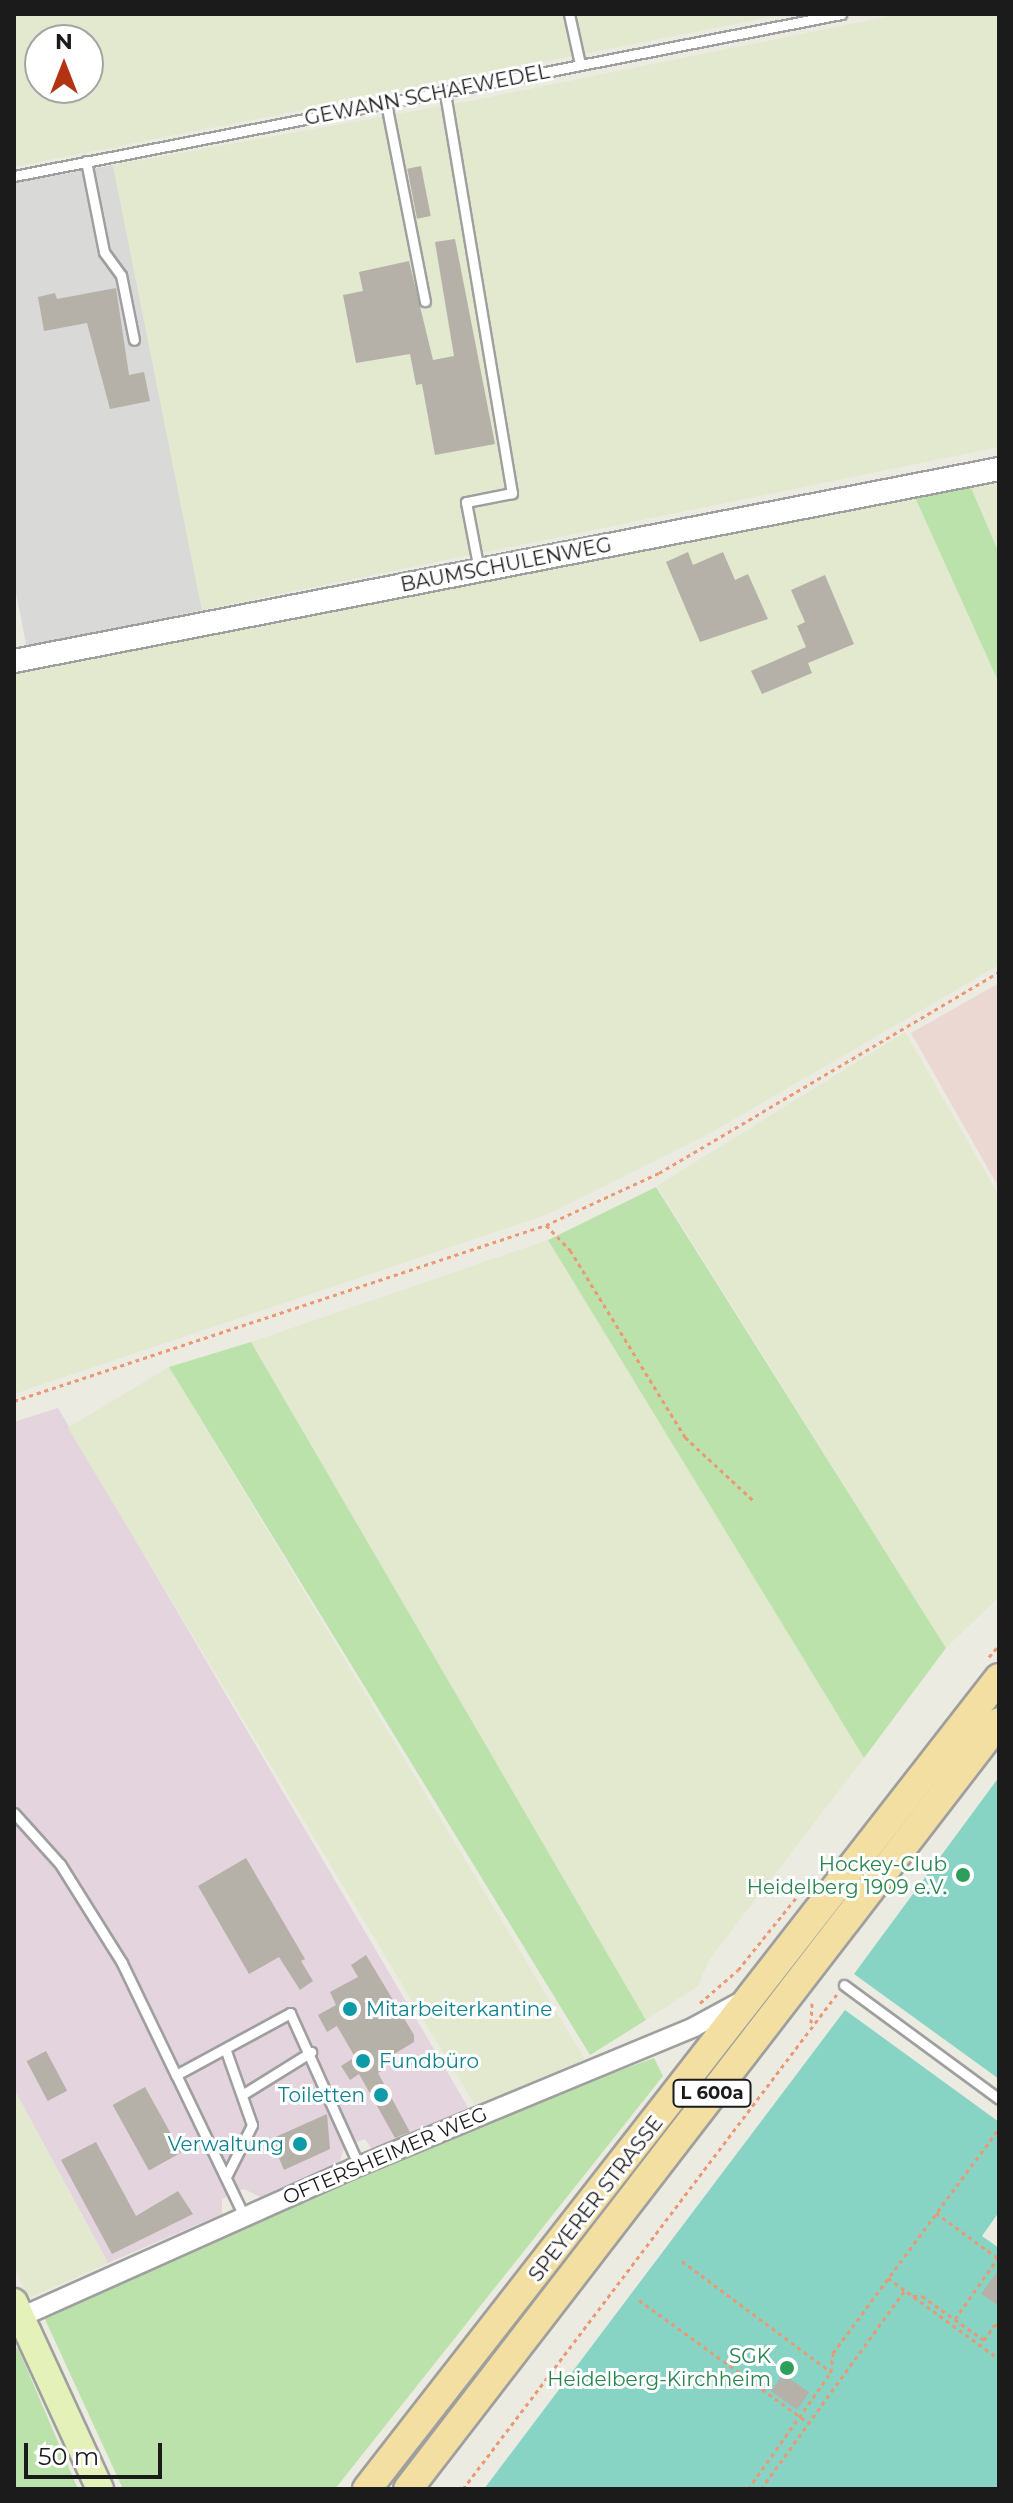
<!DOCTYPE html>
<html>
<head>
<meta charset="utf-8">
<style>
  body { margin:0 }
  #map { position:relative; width:1013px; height:2503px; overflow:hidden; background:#ecebe2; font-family:Montserrat,sans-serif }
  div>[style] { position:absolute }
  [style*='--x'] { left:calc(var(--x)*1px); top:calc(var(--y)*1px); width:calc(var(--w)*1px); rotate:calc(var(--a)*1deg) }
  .residential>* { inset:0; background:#d9d9d8 }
  .commercial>* { inset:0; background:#ecd8d2 }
  .industrial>* { inset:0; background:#e4d4de }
  .farmland>* { inset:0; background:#e2e9ce; transform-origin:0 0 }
  .grass>* { inset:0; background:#bce2ac }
  .pitch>* { inset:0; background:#87d4c5 }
  .building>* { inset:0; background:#b5b0a8; transform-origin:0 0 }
  .path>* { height:3px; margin-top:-1.5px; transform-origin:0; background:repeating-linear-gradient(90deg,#eb9874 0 4px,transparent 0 8px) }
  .roads { filter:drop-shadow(2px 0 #9f9f9f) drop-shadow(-2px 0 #9f9f9f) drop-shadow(0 2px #9f9f9f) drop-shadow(0 -2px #9f9f9f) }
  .service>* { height:9px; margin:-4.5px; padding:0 4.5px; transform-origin:4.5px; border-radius:4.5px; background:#fff }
  .minor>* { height:18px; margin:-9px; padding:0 9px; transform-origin:9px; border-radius:9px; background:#fff }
  .tertiary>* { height:22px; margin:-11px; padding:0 11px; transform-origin:11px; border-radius:11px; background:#fff }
  .secondary>* { height:26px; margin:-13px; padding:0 13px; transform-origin:13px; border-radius:13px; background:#e4f2ba }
  .primary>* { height:28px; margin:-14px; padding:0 14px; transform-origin:14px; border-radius:14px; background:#f2dfa1 }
  .dots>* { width:22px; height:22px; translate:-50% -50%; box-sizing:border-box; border:4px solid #fff; border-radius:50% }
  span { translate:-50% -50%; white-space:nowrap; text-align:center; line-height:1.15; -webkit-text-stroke:6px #fff; paint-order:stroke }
  .shield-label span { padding:2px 6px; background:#fff; border:2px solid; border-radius:6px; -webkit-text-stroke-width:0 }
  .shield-label { font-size:18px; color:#1b1b1b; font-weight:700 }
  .street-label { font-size:20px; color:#1b1b1b }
  .leisure-label { font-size:20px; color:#27864d }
  .right { translate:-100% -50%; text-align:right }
  .culture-label { font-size:20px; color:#0d838f }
  .left { translate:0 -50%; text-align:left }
  .frame { position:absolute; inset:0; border:16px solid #1b1b1b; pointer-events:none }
  .north { position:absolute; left:24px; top:24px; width:80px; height:80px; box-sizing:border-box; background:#fff; border:2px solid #a4a4a4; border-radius:50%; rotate:0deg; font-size:22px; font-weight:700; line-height:32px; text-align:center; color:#1b1b1b }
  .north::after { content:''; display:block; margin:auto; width:28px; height:36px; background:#b33313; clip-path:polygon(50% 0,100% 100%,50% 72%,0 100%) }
  .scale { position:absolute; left:24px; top:2443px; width:138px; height:36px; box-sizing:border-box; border:4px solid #1b1b1b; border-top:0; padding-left:10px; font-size:24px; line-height:28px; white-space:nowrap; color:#1b1b1b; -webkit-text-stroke:6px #fff; paint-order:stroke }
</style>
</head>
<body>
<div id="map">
  <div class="residential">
    <div style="clip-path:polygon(113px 165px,202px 610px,27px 649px,14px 583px,14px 183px)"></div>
  </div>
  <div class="commercial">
    <div style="clip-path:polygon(999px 983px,999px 1188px,911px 1033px)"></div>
  </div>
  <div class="industrial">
    <div style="clip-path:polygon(58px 1408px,469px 2109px,374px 2153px,365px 2139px,351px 2144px,344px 2148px,338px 2168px,264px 2199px,244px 2189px,222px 2199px,222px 2214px,108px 2263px,14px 2089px,14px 1422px)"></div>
  </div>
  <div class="farmland">
    <div style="clip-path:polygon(evenodd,14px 14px,786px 14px,14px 167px,14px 14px,40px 40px,88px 40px,88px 88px,40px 88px,40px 40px)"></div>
    <div style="clip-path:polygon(900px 14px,999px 14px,999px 447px,202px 610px,113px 165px,475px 100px)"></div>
    <div style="clip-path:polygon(999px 476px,999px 553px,969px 483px)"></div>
    <div style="clip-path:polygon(913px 493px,999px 683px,999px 965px,707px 1135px,546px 1215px,14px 1394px,14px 671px)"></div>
    <div style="clip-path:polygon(905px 1032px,999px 1196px,999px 1597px,946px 1648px,657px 1186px)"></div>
    <div style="clip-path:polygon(548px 1240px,864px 1758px,709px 1960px,698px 1986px,646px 2020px,251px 1342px)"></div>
    <div style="left:169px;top:1367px;width:807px;height:118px;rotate:59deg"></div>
    <div style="clip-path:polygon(14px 2089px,108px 2263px,29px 2298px,14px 2268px)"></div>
  </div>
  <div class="grass">
    <div style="clip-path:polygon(969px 483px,999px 553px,999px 683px,913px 493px)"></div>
    <div style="clip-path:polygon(656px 1187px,946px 1648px,864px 1758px,548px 1240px)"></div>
    <div style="clip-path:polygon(251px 1342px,646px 2020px,590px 2055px,169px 1367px)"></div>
    <div style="clip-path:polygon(654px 2058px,663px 2076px,335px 2489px,123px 2489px,43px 2315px,511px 2110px)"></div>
    <div style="clip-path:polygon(14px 2348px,18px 2348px,78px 2489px,14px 2489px)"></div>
  </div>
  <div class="pitch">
    <div style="clip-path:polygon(999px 1777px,999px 2079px,854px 1974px)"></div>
    <div style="clip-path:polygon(845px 2010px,999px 2122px,999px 2212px,982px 2236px,999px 2248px,999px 2489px,484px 2489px)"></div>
  </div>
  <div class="building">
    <div style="left:421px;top:166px;width:51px;height:14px;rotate:79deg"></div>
    <div style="clip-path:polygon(455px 239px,495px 444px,435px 455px,422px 384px,416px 385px,410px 354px,356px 363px,343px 295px,363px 291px,359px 272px,409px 261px,433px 360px,454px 356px,435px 242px)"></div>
    <div style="clip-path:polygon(116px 288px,129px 375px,144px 372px,150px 401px,110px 409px,87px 323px,44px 331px,38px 297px,55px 293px,57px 299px)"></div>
    <div style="clip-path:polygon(688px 552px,693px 565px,723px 552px,735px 580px,748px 574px,768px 619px,700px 642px,666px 562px)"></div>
    <div style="clip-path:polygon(825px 575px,854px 644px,808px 663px,812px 673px,762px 694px,751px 671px,806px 647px,797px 626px,805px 622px,791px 590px)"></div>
    <div style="clip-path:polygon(246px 1858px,305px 1959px,301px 1961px,313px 1981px,300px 1990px,279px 1957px,249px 1974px,198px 1886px)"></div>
    <div style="clip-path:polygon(366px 1955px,414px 2035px,414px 2042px,379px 2063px,383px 2070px,378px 2073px,410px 2132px,395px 2138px,359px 2074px,350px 2080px,341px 2066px,355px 2057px,337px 2026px,327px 2032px,318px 2015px,336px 2005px,330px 1992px,358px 1977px,351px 1965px)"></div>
    <div style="left:46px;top:2051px;width:45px;height:22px;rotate:62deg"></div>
    <div style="left:145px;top:2087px;width:75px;height:37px;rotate:61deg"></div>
    <div style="clip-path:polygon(327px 2114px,330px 2149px,284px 2170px,271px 2139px)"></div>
    <div style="clip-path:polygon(96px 2142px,136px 2216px,178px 2191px,193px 2214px,112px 2254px,61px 2160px)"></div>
    <div style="clip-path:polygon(999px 2269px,999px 2306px,981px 2294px)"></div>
    <div style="left:783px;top:2374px;width:32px;height:21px;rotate:35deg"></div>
  </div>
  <div class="path">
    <div style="--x:546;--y:1225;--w:35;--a:46"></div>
    <div style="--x:570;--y:1250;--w:220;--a:58.4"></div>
    <div style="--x:685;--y:1437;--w:96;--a:42.9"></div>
    <div style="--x:14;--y:1401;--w:560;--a:-18.31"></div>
    <div style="--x:546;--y:1225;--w:124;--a:-24.7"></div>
    <div style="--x:659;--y:1173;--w:395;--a:-30.6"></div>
    <div style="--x:989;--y:1657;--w:16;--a:-50"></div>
    <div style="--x:700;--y:2003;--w:50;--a:-41"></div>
    <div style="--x:738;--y:1970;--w:105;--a:-51.2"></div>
    <div style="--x:811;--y:2023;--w:20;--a:-87"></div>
    <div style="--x:936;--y:2213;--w:78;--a:36.1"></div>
    <div style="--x:682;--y:2261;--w:186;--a:36.7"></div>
    <div style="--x:888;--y:2278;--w:137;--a:36.1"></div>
    <div style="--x:913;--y:2296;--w:9;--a:0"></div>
    <div style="--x:922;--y:2296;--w:76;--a:35.4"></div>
    <div style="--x:984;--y:2340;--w:19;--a:-55"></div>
    <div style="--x:995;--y:2324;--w:4;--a:27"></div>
    <div style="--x:639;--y:2300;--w:210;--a:35.9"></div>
    <div style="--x:955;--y:2319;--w:75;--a:-54.8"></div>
    <div style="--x:463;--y:2489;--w:620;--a:-52.93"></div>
    <div style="--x:748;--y:2489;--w:143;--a:-54.6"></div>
    <div style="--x:831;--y:2372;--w:19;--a:-84"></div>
    <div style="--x:833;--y:2353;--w:279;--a:-53.5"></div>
    <div style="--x:761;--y:2489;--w:246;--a:-54.1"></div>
  </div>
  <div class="roads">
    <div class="service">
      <div style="--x:569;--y:14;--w:51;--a:77.6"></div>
      <div style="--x:445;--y:93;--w:406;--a:80.5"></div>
      <div style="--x:512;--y:493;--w:47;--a:168.9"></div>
      <div style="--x:466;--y:502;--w:69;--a:79.2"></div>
      <div style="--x:386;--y:103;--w:202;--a:78.9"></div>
      <div style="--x:86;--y:161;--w:93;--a:78.8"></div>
      <div style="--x:104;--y:252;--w:29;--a:54"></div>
      <div style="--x:121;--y:275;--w:66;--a:78.7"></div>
      <div style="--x:14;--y:176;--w:843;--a:-11.08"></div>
      <div style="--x:14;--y:1813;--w:69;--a:48"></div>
      <div style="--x:60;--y:1864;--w:117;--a:57.9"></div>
      <div style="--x:122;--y:1963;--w:124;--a:64.3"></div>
      <div style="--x:844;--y:1985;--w:192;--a:36.3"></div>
      <div style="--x:226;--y:2051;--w:78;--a:70.6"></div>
      <div style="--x:252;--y:2125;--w:56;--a:116.6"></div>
      <div style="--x:245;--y:2093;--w:78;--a:-31.8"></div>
      <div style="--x:244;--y:2216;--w:157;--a:-115.7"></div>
      <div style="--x:176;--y:2075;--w:130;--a:-28.5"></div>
      <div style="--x:290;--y:2013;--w:168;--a:65.7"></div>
    </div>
    <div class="minor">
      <div style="--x:14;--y:2320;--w:378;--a:-24.1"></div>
      <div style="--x:359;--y:2166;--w:363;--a:-22.5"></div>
      <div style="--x:694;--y:2027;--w:52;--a:-28.5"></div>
    </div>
    <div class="tertiary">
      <div style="--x:14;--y:661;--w:1004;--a:-11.03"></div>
    </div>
    <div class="secondary">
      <div style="--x:14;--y:2302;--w:206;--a:65.3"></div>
    </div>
    <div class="primary">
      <div style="--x:367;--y:2489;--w:1028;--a:-52.07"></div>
      <div style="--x:408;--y:2489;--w:968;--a:-52.38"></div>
    </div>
  </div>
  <div class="dots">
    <div style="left:963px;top:1875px;background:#2e9e5b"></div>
    <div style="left:350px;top:2009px;background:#0f9aa8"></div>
    <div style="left:363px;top:2061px;background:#0f9aa8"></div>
    <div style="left:381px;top:2095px;background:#0f9aa8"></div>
    <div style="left:300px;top:2144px;background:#0f9aa8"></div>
    <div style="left:787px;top:2368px;background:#2e9e5b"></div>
  </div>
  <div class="shield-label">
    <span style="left:712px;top:2093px">L 600a</span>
  </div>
  <div class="street-label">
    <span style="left:427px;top:95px;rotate:-11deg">GEWANN SCHAFWEDEL</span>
    <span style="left:506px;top:565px;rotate:-11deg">BAUMSCHULENWEG</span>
    <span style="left:385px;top:2156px;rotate:-23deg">OFTERSHEIMER WEG</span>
    <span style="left:596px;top:2199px;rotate:-52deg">SPEYERER STRASSE</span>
  </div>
  <div class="leisure-label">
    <span class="right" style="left:947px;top:1876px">Hockey-Club<br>Heidelberg 1909 e.V.</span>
    <span class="right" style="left:771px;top:2368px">SGK<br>Heidelberg-Kirchheim</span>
  </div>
  <div class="culture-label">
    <span class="left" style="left:366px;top:2009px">Mitarbeiterkantine</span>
    <span class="left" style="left:379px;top:2061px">Fundbüro</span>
    <span class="right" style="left:365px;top:2095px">Toiletten</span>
    <span class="right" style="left:284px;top:2144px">Verwaltung</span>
  </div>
  <div class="frame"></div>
  <div class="north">N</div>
  <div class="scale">50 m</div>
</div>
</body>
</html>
